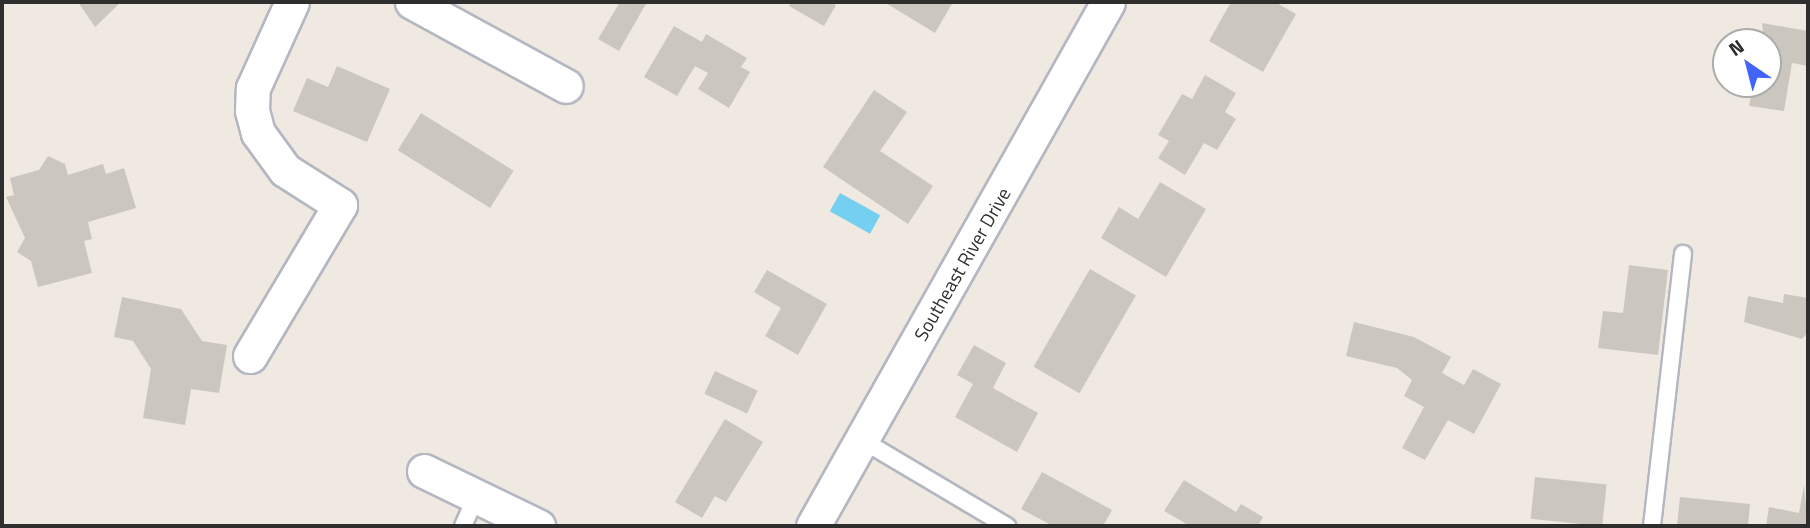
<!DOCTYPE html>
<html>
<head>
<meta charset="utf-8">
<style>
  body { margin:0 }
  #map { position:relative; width:1810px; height:528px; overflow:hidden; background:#efe9e1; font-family:"Titillium Web",sans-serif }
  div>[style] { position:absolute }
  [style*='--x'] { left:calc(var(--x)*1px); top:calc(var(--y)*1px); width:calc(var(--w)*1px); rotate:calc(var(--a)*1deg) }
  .water>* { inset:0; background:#75cff0; transform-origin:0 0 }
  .building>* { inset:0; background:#cbc7bf; transform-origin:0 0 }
  .roads { filter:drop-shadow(2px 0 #b4b7c1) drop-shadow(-2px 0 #b4b7c1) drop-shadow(0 2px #b4b7c1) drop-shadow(0 -2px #b4b7c1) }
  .lane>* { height:16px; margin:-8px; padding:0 8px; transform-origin:8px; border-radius:8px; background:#fff }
  .street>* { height:33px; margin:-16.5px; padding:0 16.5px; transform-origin:16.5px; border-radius:16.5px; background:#fff }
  span { translate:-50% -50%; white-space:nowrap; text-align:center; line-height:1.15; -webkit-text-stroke:7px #fff; paint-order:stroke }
  .street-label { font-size:19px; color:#2e2e2e }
  .frame { position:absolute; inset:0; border:4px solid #2e2e2e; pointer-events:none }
  .north { position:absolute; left:1712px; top:28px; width:70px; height:70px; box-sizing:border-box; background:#fff; border:2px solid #ababab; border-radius:50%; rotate:325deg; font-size:19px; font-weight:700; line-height:28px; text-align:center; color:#2e2e2e }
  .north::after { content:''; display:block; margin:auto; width:24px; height:32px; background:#4264fb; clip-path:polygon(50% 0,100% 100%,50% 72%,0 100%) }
</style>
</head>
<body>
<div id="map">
  <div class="water">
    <div style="left:840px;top:193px;width:46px;height:21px;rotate:29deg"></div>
  </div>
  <div class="building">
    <div style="clip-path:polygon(78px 2px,121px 2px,95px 27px)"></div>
    <div style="clip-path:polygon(620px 2px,647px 2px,619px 51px,598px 39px)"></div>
    <div style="clip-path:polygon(791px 2px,831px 2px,836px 5px,824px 26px,789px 6px)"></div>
    <div style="clip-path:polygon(884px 2px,953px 2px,935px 33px)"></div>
    <div style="clip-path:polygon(1231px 2px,1275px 2px,1296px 14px,1263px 72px,1209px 41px)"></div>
    <div style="clip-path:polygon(1762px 23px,1808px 31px,1808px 66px,1792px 63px,1784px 111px,1749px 106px,1753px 84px,1768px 84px)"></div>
    <div style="clip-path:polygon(674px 26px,702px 42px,706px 34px,747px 58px,741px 67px,750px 72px,729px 108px,698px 89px,708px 73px,695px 66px,677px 96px,644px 77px)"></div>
    <div style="clip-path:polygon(337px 66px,390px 89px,367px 142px,293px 111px,307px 78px,328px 87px)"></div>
    <div style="clip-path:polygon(1205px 75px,1236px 93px,1225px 112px,1236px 119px,1217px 150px,1204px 143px,1185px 175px,1158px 158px,1169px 141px,1158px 135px,1182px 94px,1192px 99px)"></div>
    <div style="clip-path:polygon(874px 90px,907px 112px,880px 151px,933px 186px,908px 224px,823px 167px)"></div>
    <div style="left:421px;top:113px;width:109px;height:44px;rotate:32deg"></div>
    <div style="clip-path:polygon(48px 156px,65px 164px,68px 175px,103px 164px,106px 174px,124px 168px,136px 208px,88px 222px,92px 239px,84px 241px,92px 273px,38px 287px,31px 261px,17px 252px,25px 238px,6px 197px,14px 195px,10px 178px,39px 170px)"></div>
    <div style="clip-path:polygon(1160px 182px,1206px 209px,1166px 277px,1101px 238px,1119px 207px,1138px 219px)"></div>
    <div style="clip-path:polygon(1629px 265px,1668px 270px,1658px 355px,1598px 348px,1603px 311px,1623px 313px)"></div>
    <div style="left:1090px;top:269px;width:53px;height:113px;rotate:30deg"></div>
    <div style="clip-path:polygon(767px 270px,827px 304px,798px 355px,765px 336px,781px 308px,754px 292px)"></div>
    <div style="clip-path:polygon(1784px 294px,1808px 298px,1808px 332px,1802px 339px,1744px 322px,1748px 296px,1783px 303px)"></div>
    <div style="clip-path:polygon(122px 297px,181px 309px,202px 341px,227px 345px,219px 393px,191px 389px,185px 425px,143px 418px,151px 369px,133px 341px,114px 337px)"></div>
    <div style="clip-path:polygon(1354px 322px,1414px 337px,1451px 357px,1442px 373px,1464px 385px,1473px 369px,1501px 384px,1474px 434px,1448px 420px,1425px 460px,1402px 448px,1424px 407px,1404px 396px,1412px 380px,1397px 368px,1346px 356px)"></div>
    <div style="clip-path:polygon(974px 345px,1006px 363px,993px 388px,1038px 413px,1017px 452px,955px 417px,973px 384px,957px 375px)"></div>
    <div style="left:715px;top:371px;width:47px;height:25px;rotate:25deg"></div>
    <div style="clip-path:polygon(725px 419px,763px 442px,726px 502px,715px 496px,702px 518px,675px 502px)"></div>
    <div style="clip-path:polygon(1042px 472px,1112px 510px,1103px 526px,1053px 526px,1021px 509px)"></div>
    <div style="left:1535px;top:477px;width:72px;height:42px;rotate:6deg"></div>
    <div style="clip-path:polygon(1184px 480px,1236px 512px,1241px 504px,1263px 517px,1258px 526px,1190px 526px,1164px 511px)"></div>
    <div style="clip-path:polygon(1804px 485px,1808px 526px,1766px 526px,1769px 507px,1799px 513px)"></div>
    <div style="clip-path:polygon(1680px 497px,1750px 504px,1748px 526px,1677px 526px)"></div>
  </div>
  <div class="roads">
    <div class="lane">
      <div style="--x:862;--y:440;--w:169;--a:30.7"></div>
      <div style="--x:463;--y:526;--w:35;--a:-66"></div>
      <div style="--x:1652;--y:526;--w:274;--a:-83.5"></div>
    </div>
    <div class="street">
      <div style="--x:412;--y:2;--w:175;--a:28.6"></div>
      <div style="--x:250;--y:356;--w:176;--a:-59.2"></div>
      <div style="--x:340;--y:205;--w:65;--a:-147.5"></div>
      <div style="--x:285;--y:170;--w:46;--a:-126.1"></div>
      <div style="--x:258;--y:133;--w:23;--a:-105"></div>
      <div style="--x:252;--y:111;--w:23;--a:-88"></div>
      <div style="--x:253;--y:88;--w:94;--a:-65.6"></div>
      <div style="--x:424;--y:471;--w:127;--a:25.8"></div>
      <div style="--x:813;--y:526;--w:601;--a:-60.62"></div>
    </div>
  </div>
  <div class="street-label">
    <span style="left:962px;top:264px;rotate:-60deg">Southeast River Drive</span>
  </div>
  <div class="frame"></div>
  <div class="north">N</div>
</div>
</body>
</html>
